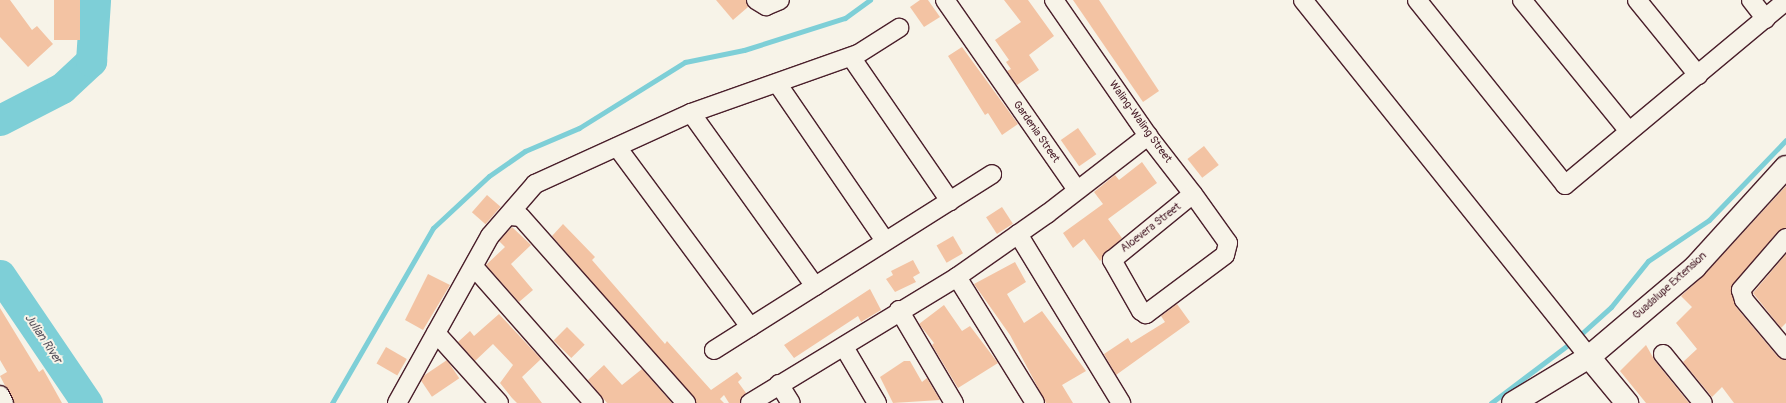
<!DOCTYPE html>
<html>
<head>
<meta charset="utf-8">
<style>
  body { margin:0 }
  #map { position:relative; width:1786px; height:403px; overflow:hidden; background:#f7f3e8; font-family:Pangolin,sans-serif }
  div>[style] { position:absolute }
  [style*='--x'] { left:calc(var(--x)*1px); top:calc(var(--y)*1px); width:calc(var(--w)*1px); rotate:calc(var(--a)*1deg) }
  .stream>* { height:5px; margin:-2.5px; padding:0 2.5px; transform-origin:2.5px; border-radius:2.5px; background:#7ecfd7 }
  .river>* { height:31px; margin:-15.5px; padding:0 15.5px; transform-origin:15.5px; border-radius:15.5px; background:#7ecfd7 }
  .building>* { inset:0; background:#f3c3a3; transform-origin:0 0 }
  .roads { filter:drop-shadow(1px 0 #4a1f2b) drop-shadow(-1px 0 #4a1f2b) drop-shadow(0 1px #4a1f2b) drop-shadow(0 -1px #4a1f2b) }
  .minor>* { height:18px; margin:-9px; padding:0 9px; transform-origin:9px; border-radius:9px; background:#f7f3e8 }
  .tertiary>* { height:22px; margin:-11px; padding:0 11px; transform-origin:11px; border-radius:11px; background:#f7f3e8 }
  span { translate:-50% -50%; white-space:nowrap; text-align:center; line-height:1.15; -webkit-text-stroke:4px #f7f3e8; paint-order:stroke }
  .street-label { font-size:11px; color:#4a1f2b }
  .water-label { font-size:12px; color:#5a545f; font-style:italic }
</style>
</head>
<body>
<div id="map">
  <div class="stream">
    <div style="--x:1580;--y:335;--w:42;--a:-42.1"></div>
    <div style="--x:1611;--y:307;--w:59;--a:-51.2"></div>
    <div style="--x:1648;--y:261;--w:73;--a:-33.9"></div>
    <div style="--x:1709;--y:220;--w:111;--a:-46.1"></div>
    <div style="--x:332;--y:403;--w:202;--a:-60"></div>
    <div style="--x:433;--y:228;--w:76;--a:-42.9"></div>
    <div style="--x:489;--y:176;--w:44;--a:-34.8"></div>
    <div style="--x:525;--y:151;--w:59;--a:-23.1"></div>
    <div style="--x:579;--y:128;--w:125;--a:-31.9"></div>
    <div style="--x:685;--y:62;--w:60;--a:-11.5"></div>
    <div style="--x:744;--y:50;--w:106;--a:-17.6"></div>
    <div style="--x:845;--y:18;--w:31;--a:-36"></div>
    <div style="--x:1491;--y:403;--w:98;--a:-37.1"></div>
  </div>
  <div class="river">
    <div style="--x:0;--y:120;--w:70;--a:-27.3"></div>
    <div style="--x:62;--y:88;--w:40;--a:-43"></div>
    <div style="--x:91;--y:61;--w:61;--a:-86.2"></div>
    <div style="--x:0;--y:275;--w:155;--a:55.8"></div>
  </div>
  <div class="building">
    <div style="clip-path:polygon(0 0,10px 0,32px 30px,37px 26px,53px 44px,28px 67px,0 37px)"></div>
    <div style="left:54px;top:0;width:26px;height:40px"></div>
    <div style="clip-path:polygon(716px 0,746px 0,748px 7px,733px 20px)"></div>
    <div style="clip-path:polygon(920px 0,928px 0,940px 17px,924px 27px,910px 7px)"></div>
    <div style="clip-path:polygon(1004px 0,1028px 0,1054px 36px,1029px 55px,1039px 70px,1017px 85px,1007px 71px,1011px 69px,1006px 62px,1009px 60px,995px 40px,1021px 22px)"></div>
    <div style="clip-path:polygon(1073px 0,1099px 0,1159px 91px,1143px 102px)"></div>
    <div style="clip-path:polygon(962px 47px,1018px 124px,1002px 135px,988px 113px,985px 115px,948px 56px)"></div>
    <div style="left:1078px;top:128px;width:32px;height:21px;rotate:55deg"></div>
    <div style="left:1204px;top:146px;width:24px;height:21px;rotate:52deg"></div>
    <div style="clip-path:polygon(1142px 162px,1157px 183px,1108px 219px,1122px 238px,1100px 261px,1084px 239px,1073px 248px,1063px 233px,1103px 204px,1094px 192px,1115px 175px,1119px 180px)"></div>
    <div style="clip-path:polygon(1786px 186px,1786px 228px,1778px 231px,1731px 288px,1736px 307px,1778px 357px,1786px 360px,1786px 403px,1734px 403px,1722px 387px,1712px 397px,1683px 362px,1697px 349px,1676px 323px,1692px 307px,1681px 296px,1704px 275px)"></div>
    <div style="left:487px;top:195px;width:18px;height:23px;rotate:41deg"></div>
    <div style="left:1002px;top:207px;width:20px;height:19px;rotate:57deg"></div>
    <div style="clip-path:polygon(563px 224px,595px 257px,592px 260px,665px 344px,667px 341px,711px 390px,737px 372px,742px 378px,738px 382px,746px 393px,740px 403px,729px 403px,724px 395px,720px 399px,724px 403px,696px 403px,552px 236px)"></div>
    <div style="clip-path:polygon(512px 227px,531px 245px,511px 264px,533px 290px,519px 302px,486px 265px,505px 247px,499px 241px)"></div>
    <div style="left:953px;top:236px;width:20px;height:19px;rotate:60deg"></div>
    <div style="clip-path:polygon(1786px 254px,1786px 323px,1781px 328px,1753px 293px)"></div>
    <div style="clip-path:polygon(913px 260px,920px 273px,913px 277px,916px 282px,895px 292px,886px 279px,893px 275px,891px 271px)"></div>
    <div style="clip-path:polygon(1015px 262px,1026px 282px,1007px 294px,1024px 323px,1042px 311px,1086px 371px,1062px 385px,1073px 403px,1046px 403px,1010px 335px,974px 284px)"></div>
    <div style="clip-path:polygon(428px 274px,450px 285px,423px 330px,405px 320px)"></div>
    <div style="clip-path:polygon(870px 289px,881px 310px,861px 322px,858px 316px,794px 358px,784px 345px)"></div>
    <div style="clip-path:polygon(1177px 304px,1190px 322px,1116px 375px,1104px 354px,1128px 338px,1131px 343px,1165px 322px,1161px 316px)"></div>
    <div style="clip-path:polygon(944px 305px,962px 331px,970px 326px,998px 363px,958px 388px,932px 345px,934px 343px,919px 324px)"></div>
    <div style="clip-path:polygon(0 308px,39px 372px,43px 369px,62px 403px,14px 403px,0 376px,7px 372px,0 360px)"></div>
    <div style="clip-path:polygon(499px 314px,541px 359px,522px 377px,542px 403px,517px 403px,512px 398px,500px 383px,513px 365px,493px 344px,475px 361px,458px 342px,470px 331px,474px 336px)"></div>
    <div style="left:567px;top:327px;width:25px;height:19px;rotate:45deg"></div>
    <div style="clip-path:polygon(1646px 345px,1655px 361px,1689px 403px,1646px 403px,1620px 371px)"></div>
    <div style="left:386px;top:347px;width:24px;height:19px;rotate:30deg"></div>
    <div style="left:447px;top:360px;width:22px;height:33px;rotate:56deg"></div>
    <div style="clip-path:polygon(904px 361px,910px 361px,922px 382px,927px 378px,940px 400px,893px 403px,880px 377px)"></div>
    <div style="clip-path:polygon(604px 365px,622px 385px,642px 369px,672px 403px,607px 403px,588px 380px)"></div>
  </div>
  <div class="roads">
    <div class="minor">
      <div style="--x:756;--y:0;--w:12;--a:31"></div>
      <div style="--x:766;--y:6;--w:15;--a:-23"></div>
      <div style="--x:945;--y:0;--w:231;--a:55.2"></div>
      <div style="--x:1054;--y:0;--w:165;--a:55.3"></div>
      <div style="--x:1148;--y:136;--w:73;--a:52.2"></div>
      <div style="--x:1193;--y:194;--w:60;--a:54.5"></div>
      <div style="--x:1228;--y:243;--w:12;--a:104"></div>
      <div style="--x:1225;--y:255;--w:99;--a:143.2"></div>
      <div style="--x:1146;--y:314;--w:6;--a:-149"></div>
      <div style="--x:1141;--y:311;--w:59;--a:-119.6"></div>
      <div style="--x:1112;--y:260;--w:104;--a:-39.2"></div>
      <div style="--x:1303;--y:0;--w:457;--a:51.3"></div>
      <div style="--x:1417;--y:0;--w:237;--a:51.3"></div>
      <div style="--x:1565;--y:185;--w:288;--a:-39.8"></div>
      <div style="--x:1522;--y:0;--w:169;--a:50.8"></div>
      <div style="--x:1637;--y:0;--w:97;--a:50.9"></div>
      <div style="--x:1751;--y:0;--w:24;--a:52"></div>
      <div style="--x:851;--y:57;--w:175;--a:55.5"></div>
      <div style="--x:777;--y:83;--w:191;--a:55.6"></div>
      <div style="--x:691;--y:113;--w:213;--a:54.4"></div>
      <div style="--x:617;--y:147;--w:224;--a:53.5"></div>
      <div style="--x:511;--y:216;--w:10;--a:6"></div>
      <div style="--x:521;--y:217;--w:249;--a:48.4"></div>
      <div style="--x:1018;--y:234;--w:198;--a:58.6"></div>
      <div style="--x:1786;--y:238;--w:69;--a:130.9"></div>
      <div style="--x:1741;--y:290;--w:10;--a:73"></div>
      <div style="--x:1744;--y:300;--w:65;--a:50"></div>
      <div style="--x:474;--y:267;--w:181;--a:48.6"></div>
      <div style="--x:957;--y:277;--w:148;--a:58.2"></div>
      <div style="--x:899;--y:310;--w:108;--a:59.4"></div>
      <div style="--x:436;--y:333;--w:94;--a:48"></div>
      <div style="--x:844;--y:347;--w:65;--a:59.5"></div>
      <div style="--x:714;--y:350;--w:329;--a:-32.3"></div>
      <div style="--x:1663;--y:354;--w:63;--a:50.8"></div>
      <div style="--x:779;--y:384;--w:22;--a:58"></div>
      <div style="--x:0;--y:395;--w:9;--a:63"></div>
      <div style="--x:397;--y:403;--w:191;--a:-60.9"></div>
      <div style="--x:490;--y:236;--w:69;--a:-49.1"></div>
      <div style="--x:535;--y:184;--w:171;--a:-24.5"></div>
      <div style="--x:691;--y:113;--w:177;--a:-19.5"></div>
      <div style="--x:858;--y:54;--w:49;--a:-32.4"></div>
      <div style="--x:750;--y:403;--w:242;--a:-31.3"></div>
      <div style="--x:957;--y:277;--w:110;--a:-35"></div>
      <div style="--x:1047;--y:214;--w:128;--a:-37.7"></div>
    </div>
    <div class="tertiary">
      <div style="--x:1589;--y:357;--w:60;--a:50.4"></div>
      <div style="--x:1513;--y:403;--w:89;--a:-31.2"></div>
      <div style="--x:1589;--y:357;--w:139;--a:-40.3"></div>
      <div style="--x:1695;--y:267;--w:135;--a:-47.7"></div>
    </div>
  </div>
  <div class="street-label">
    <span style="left:1140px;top:122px;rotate:54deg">Waling-Waling Street</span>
    <span style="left:1036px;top:132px;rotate:55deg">Gardenia Street</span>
    <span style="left:1151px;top:228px;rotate:-38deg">Aloevera Street</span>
    <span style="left:1670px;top:286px;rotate:-42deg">Guadalupe Extension</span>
  </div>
  <div class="water-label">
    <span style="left:43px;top:339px;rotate:56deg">Julian River</span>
  </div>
</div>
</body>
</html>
